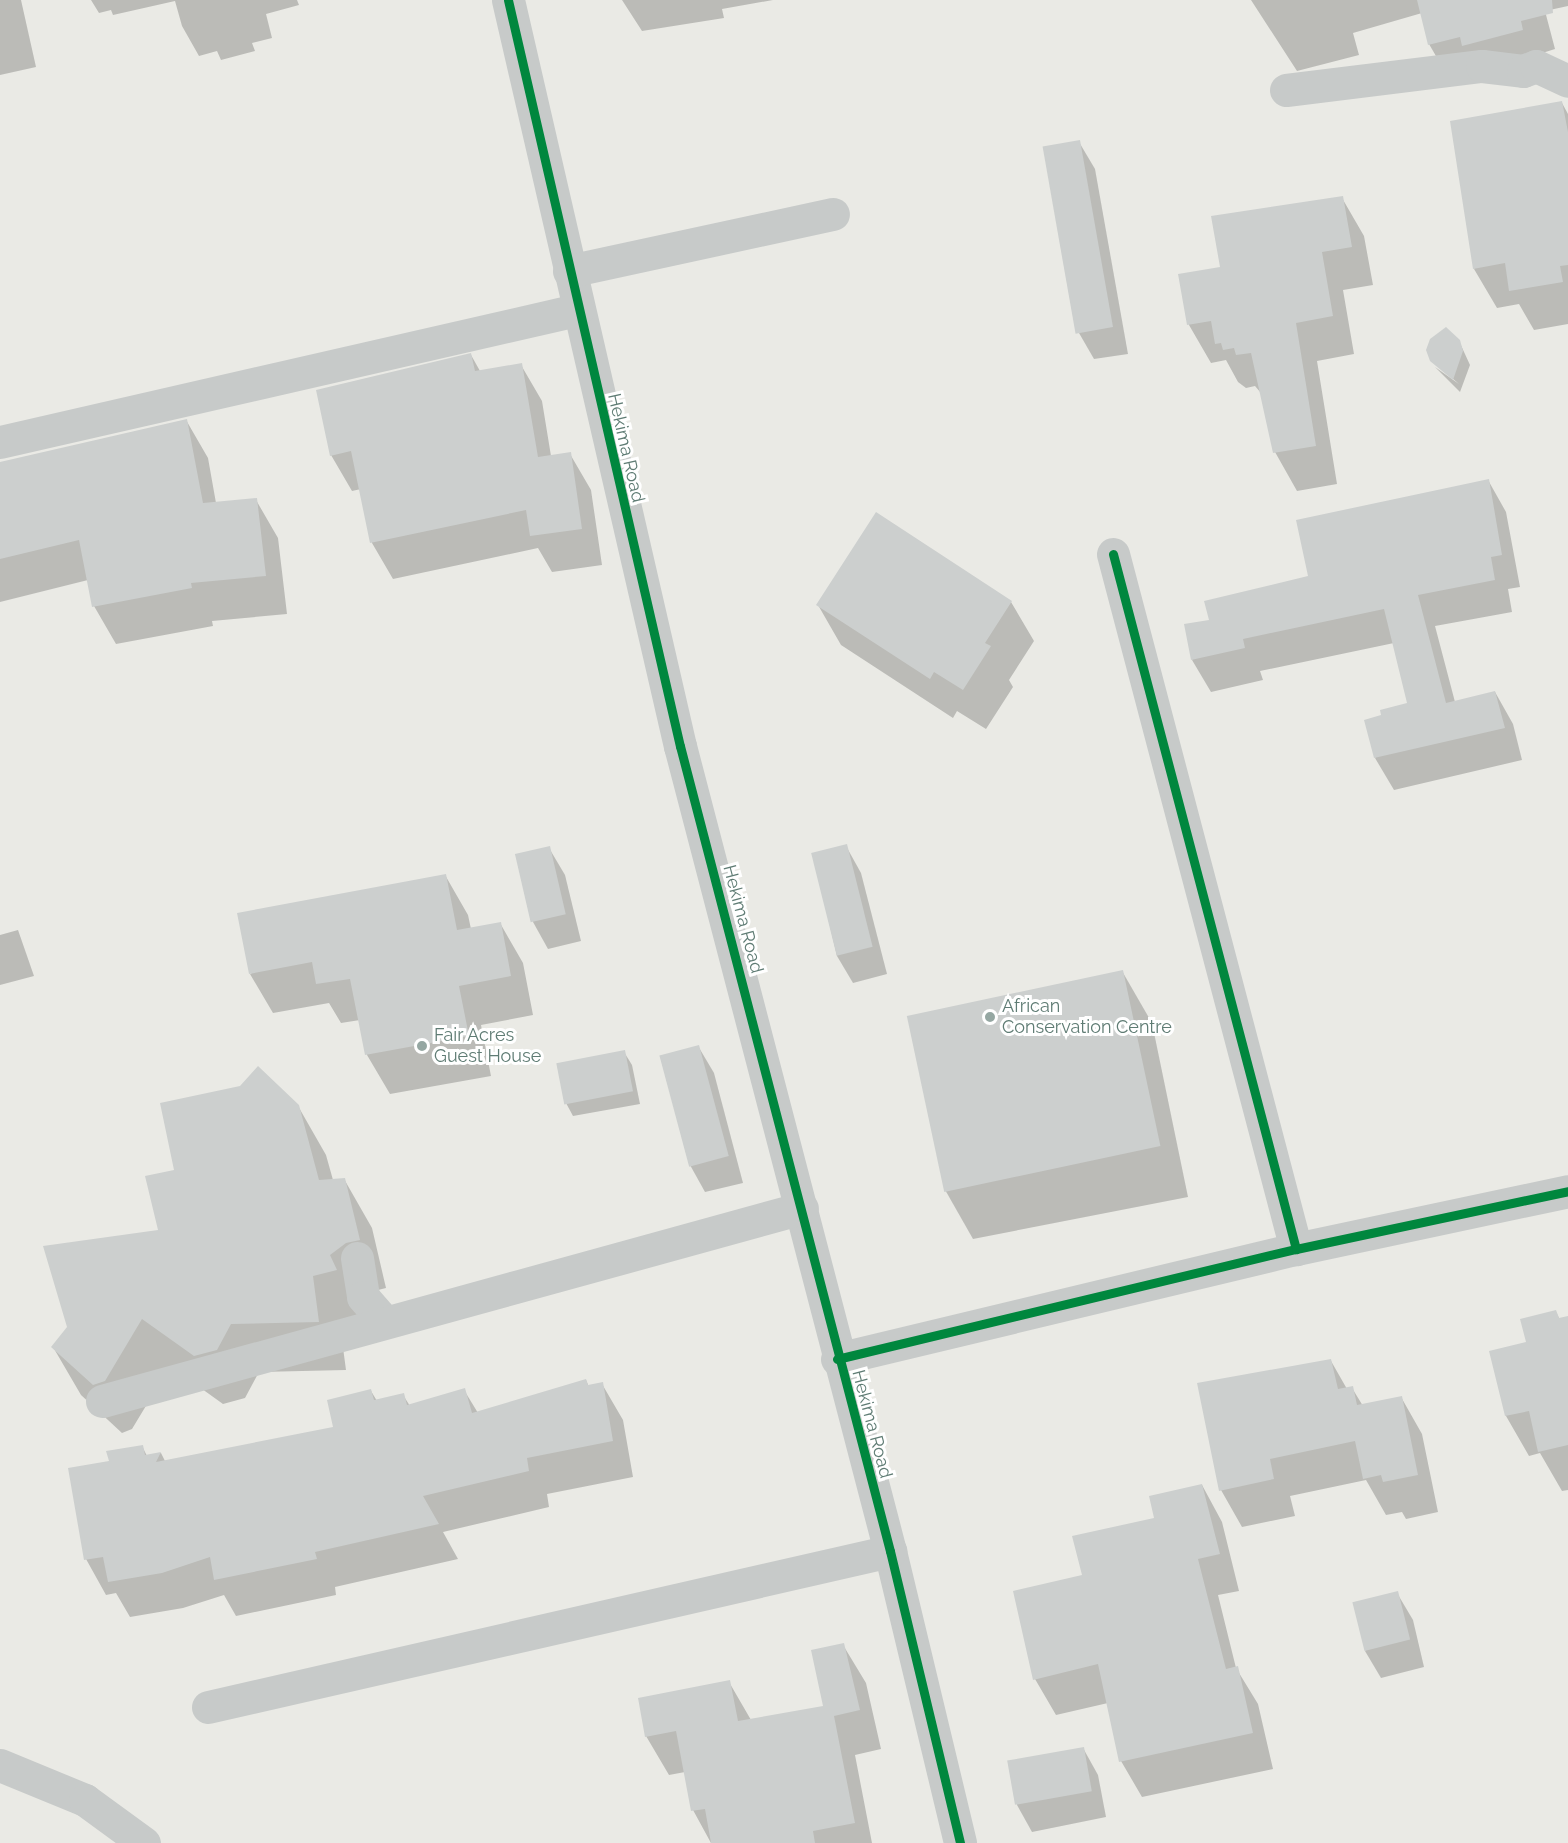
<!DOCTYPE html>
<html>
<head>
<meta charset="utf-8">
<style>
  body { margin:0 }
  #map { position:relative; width:1568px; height:1843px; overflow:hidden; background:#f8f8f8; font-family:Raleway,sans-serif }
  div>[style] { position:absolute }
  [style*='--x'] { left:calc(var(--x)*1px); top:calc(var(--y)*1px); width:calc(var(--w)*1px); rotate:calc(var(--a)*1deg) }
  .green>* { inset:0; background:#eaeae5; transform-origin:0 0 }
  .shadow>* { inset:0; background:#0003 }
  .building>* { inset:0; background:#cccfce; transform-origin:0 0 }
  .minor>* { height:33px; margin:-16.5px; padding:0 16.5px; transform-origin:16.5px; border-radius:16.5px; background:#c7cac9 }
  .cycleway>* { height:9px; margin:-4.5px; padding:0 4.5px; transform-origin:4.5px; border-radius:4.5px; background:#00873e }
  .dots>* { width:16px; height:16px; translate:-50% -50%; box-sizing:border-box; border:3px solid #fff; border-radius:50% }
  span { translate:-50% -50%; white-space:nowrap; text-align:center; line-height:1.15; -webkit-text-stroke:6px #fff; paint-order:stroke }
  .street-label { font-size:18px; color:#5f7c74 }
  .poi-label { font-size:18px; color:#5f7c74 }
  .left { translate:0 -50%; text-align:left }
</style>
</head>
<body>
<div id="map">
  <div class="green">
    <div style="left:0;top:0;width:1568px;height:1843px"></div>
  </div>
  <div class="shadow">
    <div style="clip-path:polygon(0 0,21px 0,36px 67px,0 75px)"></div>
    <div style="clip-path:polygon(91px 0,297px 0,299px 5px,266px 14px,272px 38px,252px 43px,255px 51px,221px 60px,217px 51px,199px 56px,182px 26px,175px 1px,113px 15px,111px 10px,99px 13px)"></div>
    <div style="clip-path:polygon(622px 0,773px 0,722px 9px,724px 18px,642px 31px)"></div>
    <div style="clip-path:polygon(1251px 0,1568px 0,1568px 6px,1545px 11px,1555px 49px,1451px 82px,1429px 44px,1422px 13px,1353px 33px,1359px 55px,1297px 71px)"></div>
    <div style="clip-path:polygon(1562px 103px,1568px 114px,1568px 324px,1534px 330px,1519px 304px,1497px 308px,1474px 269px)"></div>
    <div style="clip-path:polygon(1079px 142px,1095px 169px,1128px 354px,1094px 359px,1079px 333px)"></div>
    <div style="clip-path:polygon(1342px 198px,1364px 236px,1373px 285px,1343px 290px,1354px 354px,1317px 361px,1337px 484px,1297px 491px,1275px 452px,1261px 393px,1255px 386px,1246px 388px,1238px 382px,1226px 360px,1211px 363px,1189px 325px,1180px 276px,1221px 268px)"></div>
    <div style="clip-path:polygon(1459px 341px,1470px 365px,1460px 392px,1435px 367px,1459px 384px,1431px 360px)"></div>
    <div style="clip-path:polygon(471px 355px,480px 371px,521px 365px,542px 401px,551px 456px,570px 454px,591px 490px,602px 565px,552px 572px,538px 548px,393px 579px,372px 543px,361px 489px,352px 491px,331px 455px)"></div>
    <div style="clip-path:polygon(186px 420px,208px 458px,216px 503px,256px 500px,278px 538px,287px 614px,212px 621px,213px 626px,116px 644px,94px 606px,88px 580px,0 602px,0 463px)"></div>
    <div style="clip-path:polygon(1488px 480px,1506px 512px,1520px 587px,1508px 589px,1512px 612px,1435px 626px,1455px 702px,1495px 692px,1513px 724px,1522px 760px,1394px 790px,1375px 758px,1409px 704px,1394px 643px,1260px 671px,1263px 680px,1211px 692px,1192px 660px,1211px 621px,1310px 577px)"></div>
    <div style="clip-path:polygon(1011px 602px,1034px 641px,1009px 680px,1013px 687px,986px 729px,957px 711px,953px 718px,841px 645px,818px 605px)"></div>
    <div style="clip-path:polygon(846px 846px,861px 873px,887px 974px,853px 983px,837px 956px,813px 854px)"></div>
    <div style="clip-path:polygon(549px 848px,565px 875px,581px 941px,548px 949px,533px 922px)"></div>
    <div style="clip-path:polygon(445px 875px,468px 915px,471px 929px,500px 923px,523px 963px,533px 1015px,481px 1025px,491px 1076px,390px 1094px,367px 1055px,360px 1020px,341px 1023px,329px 1003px,273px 1013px,250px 974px)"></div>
    <div style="clip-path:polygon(18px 930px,34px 976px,0 985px,0 935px)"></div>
    <div style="clip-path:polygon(1122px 971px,1152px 1023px,1188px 1197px,973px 1239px,944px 1188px)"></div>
    <div style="clip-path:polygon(698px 1046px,714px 1073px,743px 1183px,705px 1192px,690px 1165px)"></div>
    <div style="clip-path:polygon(624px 1052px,632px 1065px,640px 1104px,573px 1116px,566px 1103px)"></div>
    <div style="clip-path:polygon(298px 1106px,326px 1155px,333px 1180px,344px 1179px,372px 1228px,386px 1288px,374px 1291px,363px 1319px,340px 1325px,346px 1370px,259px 1372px,245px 1398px,223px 1404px,170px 1366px,132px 1429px,122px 1433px,81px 1395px,53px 1347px,160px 1232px,176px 1171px)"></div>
    <div style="clip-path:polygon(1556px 1312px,1560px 1320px,1568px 1318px,1568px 1490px,1562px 1491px,1540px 1453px,1529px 1456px,1506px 1416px,1491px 1352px,1527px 1343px)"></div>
    <div style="clip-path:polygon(1331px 1361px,1347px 1389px,1352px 1388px,1363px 1406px,1401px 1397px,1422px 1434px,1438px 1512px,1406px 1519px,1402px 1512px,1386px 1515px,1366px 1480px,1290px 1496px,1295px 1516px,1242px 1527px,1221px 1490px)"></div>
    <div style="clip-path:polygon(586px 1380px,589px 1387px,602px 1384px,623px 1420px,633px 1477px,547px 1494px,549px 1507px,443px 1532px,458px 1559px,335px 1587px,336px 1595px,236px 1616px,224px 1595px,183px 1608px,130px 1617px,116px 1593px,106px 1595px,86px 1559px,111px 1462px,142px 1446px,147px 1456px,161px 1453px,165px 1461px,335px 1428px,371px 1391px,377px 1401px,403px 1395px,410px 1406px,464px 1390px,478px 1413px)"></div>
    <div style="clip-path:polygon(1202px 1485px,1222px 1522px,1239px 1591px,1218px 1595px,1236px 1668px,1258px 1704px,1273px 1769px,1142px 1797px,1121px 1761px,1108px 1703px,1056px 1715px,1035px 1679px,1084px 1576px)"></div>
    <div style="clip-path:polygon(1397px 1593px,1413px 1620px,1424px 1667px,1381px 1678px,1365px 1651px)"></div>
    <div style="clip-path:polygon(843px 1645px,866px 1683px,881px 1749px,855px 1755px,872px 1843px,711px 1843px,693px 1810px,685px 1772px,669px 1775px,646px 1736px,729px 1682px,751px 1720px,825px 1707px)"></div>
    <div style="clip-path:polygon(1083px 1748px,1098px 1775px,1106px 1817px,1032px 1832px,1017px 1805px,1009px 1762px)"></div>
  </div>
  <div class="building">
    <div style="clip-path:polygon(1417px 0,1552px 0,1553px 13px,1521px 21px,1523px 30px,1462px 46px,1460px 37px,1428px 45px)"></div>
    <div style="clip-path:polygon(1562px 101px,1568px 132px,1568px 265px,1560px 266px,1563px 282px,1509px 291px,1505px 263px,1473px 269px,1450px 121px)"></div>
    <div style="left:1080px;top:140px;width:190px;height:38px;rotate:80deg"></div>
    <div style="clip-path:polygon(1343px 196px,1352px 247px,1322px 252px,1333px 316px,1296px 323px,1316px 446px,1273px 453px,1251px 353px,1236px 355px,1234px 348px,1223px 350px,1221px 343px,1215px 344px,1211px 321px,1187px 325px,1178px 274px,1220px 267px,1211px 216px)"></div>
    <div style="clip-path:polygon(1446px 327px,1460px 340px,1463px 351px,1453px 380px,1430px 361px,1426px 350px,1430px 339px)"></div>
    <div style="clip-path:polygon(471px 353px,475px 371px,522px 363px,538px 457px,571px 452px,582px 529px,530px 536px,526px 510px,370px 543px,351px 451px,330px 456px,316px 390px)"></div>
    <div style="clip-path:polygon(187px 419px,203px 503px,257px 498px,266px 576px,191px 583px,192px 588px,92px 607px,79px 540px,0 559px,0 462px)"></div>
    <div style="clip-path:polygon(1489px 479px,1502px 555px,1491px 557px,1495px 580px,1418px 595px,1446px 703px,1495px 691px,1505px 728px,1374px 758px,1364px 720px,1381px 715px,1380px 710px,1407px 703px,1384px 609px,1243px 639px,1245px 648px,1191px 660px,1184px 624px,1209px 620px,1204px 601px,1308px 576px,1296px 520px)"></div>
    <div style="clip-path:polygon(876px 512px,1012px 601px,985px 643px,991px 646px,963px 690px,934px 672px,930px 679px,816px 605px)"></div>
    <div style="left:847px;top:844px;width:106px;height:37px;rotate:76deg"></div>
    <div style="left:550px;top:846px;width:70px;height:36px;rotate:77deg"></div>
    <div style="clip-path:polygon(446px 874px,457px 930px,501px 922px,511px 976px,459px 986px,469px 1036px,365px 1055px,350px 979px,316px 984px,312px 962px,249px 974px,237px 913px)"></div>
    <div style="left:1123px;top:970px;width:180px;height:221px;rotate:78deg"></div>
    <div style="left:699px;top:1045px;width:115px;height:41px;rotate:75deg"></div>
    <div style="left:625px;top:1050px;width:42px;height:70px;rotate:79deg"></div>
    <div style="clip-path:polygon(258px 1066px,299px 1105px,319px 1180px,345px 1178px,360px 1240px,346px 1243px,330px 1255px,337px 1270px,313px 1276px,319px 1322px,231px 1324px,217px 1350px,194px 1356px,142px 1319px,105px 1381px,93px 1385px,51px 1347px,67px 1327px,43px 1246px,158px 1230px,145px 1176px,174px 1170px,160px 1103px,240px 1086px)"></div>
    <div style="clip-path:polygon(1556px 1310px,1559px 1318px,1568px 1316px,1568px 1445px,1538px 1452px,1529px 1411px,1505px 1416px,1489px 1351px,1526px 1342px,1520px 1319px)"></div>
    <div style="clip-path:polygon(1331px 1359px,1338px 1389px,1353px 1386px,1357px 1405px,1402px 1396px,1418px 1475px,1383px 1482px,1381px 1475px,1363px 1479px,1355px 1441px,1270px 1459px,1274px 1479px,1219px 1491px,1197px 1383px)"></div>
    <div style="clip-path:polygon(586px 1379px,588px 1385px,603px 1382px,613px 1441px,527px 1458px,529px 1471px,423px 1496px,439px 1524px,315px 1552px,317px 1559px,214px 1580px,210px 1557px,162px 1573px,108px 1582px,103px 1557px,84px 1560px,68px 1468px,109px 1461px,106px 1451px,143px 1445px,145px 1455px,161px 1452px,156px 1462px,333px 1427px,327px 1400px,371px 1389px,374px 1400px,404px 1393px,407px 1405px,465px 1388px,472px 1413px)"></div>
    <div style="clip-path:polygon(1202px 1484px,1220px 1554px,1198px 1559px,1226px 1669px,1238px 1666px,1253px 1733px,1119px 1762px,1098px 1664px,1033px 1680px,1013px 1591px,1082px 1575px,1072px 1536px,1154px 1518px,1149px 1496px)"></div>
    <div style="left:1398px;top:1591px;width:50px;height:47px;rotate:76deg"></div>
    <div style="clip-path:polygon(844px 1643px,860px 1710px,834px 1716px,855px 1823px,813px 1831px,815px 1843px,711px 1843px,705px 1809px,691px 1811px,676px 1731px,645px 1737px,638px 1698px,730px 1680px,738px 1721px,823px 1706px,811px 1650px)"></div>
    <div style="left:1084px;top:1747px;width:45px;height:78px;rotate:80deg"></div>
  </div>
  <div class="minor">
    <div style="--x:508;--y:0;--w:766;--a:77.02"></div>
    <div style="--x:680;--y:746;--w:832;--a:75.38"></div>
    <div style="--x:890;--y:1551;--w:300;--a:76.5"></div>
    <div style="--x:1286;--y:90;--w:197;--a:-7"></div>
    <div style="--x:1482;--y:66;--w:41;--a:7"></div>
    <div style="--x:1523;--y:71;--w:14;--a:-21"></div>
    <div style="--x:1536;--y:66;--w:35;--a:25"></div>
    <div style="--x:569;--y:271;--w:270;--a:-12.2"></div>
    <div style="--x:0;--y:442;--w:592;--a:-12.89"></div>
    <div style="--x:1113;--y:554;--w:719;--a:75.25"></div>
    <div style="--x:357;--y:1258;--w:39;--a:81"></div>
    <div style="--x:363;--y:1297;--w:33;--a:49"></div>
    <div style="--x:837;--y:1359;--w:472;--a:-13.5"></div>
    <div style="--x:1296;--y:1249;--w:278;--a:-12"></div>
    <div style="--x:102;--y:1401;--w:726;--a:-15.41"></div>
    <div style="--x:208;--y:1707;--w:700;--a:-12.88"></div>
    <div style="--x:0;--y:1765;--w:92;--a:22.4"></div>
    <div style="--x:85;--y:1800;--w:73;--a:36.1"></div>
  </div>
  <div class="cycleway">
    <div style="--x:508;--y:0;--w:766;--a:77.02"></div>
    <div style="--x:680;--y:746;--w:832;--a:75.38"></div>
    <div style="--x:890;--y:1551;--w:300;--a:76.5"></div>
    <div style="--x:1113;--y:554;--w:719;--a:75.25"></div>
    <div style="--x:837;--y:1359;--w:472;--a:-13.5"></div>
    <div style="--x:1296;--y:1249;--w:278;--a:-12"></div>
  </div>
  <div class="dots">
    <div style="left:990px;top:1017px;background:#95a7a2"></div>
    <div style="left:422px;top:1046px;background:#95a7a2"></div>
  </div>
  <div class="street-label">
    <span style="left:626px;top:448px;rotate:77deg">Hekima Road</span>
    <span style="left:743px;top:919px;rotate:75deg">Hekima Road</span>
    <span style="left:872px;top:1424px;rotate:75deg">Hekima Road</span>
  </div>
  <div class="poi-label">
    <span class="left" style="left:1002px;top:1017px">African<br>Conservation Centre</span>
    <span class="left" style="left:434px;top:1046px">Fair Acres<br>Guest House</span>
  </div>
</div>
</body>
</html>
